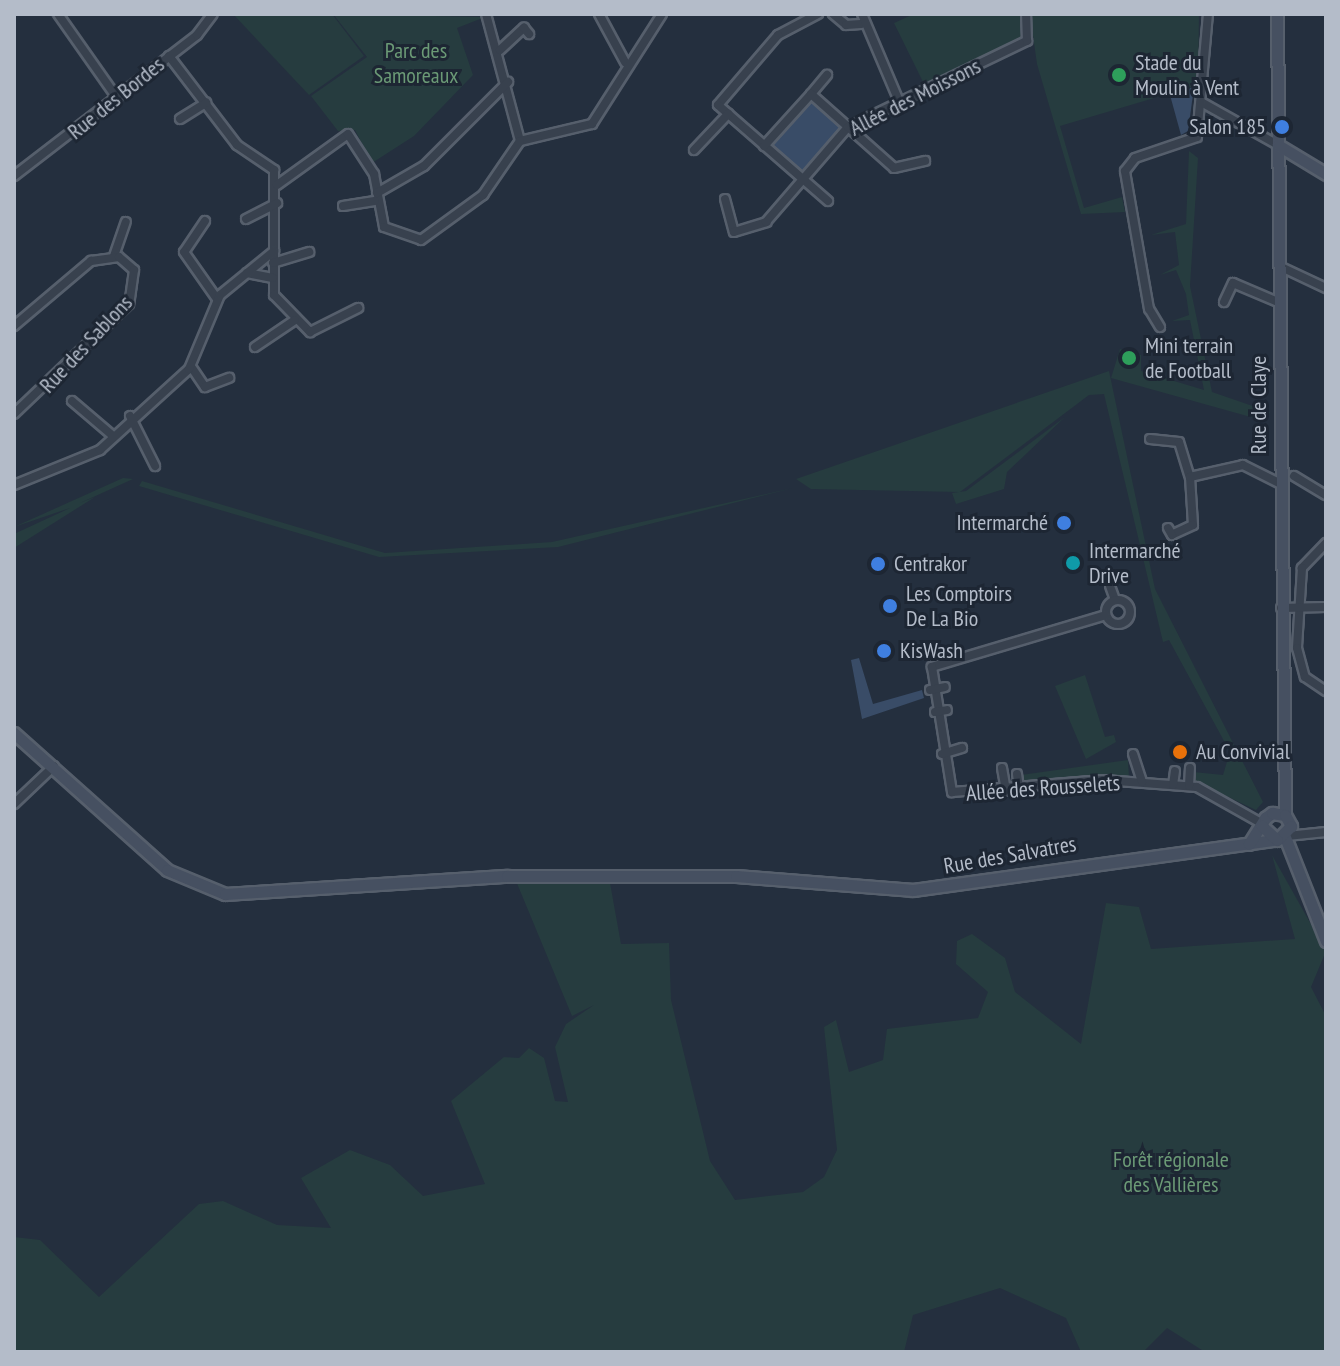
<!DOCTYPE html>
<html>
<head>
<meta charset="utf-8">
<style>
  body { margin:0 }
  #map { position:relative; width:1340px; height:1366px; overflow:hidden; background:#242f3e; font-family:"PT Sans Narrow",sans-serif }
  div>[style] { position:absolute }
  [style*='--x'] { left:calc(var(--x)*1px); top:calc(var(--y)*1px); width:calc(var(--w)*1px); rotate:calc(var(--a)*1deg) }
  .green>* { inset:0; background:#263c3f }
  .water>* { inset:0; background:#394c67; transform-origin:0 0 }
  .roads { filter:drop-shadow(2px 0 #565f6c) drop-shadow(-2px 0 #565f6c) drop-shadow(0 2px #565f6c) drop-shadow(0 -2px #565f6c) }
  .street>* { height:8px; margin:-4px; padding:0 4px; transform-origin:4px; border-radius:4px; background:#38414e }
  .street>.ring { margin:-4px; padding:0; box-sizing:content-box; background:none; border:8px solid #38414e; border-radius:50% }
  .secondary>* { height:11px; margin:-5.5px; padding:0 5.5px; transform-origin:5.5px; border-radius:5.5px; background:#465061 }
  .dots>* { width:22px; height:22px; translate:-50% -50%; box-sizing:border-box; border:4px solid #1d2633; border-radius:50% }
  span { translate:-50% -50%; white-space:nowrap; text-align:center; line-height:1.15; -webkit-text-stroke:6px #1d2633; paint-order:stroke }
  .park-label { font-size:22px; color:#6b9a76 }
  .poi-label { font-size:22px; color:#b4bcc9 }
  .left { translate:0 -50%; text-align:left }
  .right { translate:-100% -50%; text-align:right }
  .street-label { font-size:22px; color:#b4bcc9 }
  .frame { position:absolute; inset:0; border:16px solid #b4bcc9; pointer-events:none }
</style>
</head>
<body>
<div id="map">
  <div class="green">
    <div style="clip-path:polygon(233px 14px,332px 14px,364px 56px,309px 95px)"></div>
    <div style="clip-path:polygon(333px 14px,485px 17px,457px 28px,473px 75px,414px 136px,372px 163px,355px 130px,338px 131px,311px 96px,367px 57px)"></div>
    <div style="clip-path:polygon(914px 14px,1021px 14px,1021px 41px,924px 84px,894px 23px)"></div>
    <div style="clip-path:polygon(1030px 14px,1199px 14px,1198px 85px,1060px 126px,1084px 208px,1122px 197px,1125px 212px,1081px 214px,1037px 64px)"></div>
    <div style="clip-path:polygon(1189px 151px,1198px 158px,1190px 286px,1212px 392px,1270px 412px,1265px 421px,1111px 378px,1120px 349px,1141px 355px,1141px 371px,1204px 390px,1190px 320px,1172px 321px,1189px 315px,1186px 294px,1176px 270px,1160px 275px,1179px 265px,1175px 232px,1151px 235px,1186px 224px)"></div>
    <div style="clip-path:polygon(1109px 371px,1155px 589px,1263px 802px,1256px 810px,1192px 780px,1193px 772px,1223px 775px,1230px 752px,1169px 640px,1163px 642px,1104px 394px,1089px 395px,960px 492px,811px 489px,796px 479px)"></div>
    <div style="clip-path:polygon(1065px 417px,1007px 472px,1004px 489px,956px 504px,952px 493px,966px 491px)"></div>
    <div style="clip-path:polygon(123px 478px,133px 479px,80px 503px,95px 497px,14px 548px,14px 534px,70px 508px,14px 527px)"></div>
    <div style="clip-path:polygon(142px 481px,385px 553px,552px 542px,793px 488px,558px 547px,379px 557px,139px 486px)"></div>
    <div style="clip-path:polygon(1085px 675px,1105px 737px,1114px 735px,1116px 742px,1086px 759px,1055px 686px)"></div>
    <div style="clip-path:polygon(1128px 760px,1129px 778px,1021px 781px,1021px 775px)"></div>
    <div style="clip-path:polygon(1272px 855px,1326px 951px,1311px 987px,1326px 1016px,1326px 1352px,1205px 1352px,1167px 1328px,1143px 1352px,1081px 1352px,1066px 1318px,1000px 1288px,913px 1315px,904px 1352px,14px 1352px,14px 1237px,40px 1240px,99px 1297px,199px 1204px,223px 1201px,277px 1225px,331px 1228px,301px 1178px,350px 1150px,390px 1165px,423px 1196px,485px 1184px,451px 1101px,504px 1057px,519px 1058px,529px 1048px,544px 1058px,555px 1101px,568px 1102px,555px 1047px,566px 1024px,594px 1005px,572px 1016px,516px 881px,610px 883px,621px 944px,669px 943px,671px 1000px,710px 1161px,735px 1200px,803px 1192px,824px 1177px,837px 1150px,824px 1027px,836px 1020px,849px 1072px,883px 1060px,887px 1029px,978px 1018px,988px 992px,956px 964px,957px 941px,972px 934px,1005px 958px,1015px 992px,1081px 1044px,1106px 903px,1139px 907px,1151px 949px,1295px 939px)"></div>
  </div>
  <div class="water">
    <div style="clip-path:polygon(1194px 87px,1188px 131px,1181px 135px,1170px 95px)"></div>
    <div style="left:810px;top:100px;width:44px;height:60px;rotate:43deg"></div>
    <div style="clip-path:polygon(859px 658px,873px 704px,922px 690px,924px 698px,862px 719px,851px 660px)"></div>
  </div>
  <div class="roads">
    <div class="street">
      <div style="--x:58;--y:14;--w:103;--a:54.9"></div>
      <div style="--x:486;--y:14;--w:131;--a:75"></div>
      <div style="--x:599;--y:14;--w:55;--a:61.6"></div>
      <div style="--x:818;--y:14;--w:45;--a:152.3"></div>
      <div style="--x:778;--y:35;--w:92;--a:130.6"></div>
      <div style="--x:718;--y:105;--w:146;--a:41.1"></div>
      <div style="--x:833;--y:14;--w:17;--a:40"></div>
      <div style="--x:846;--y:25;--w:15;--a:-4"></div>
      <div style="--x:862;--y:14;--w:95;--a:67"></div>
      <div style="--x:500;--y:50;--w:33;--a:-43"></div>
      <div style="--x:524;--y:28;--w:8;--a:50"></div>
      <div style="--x:169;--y:56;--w:112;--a:52.6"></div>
      <div style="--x:237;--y:145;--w:45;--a:34"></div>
      <div style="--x:274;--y:170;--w:125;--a:90"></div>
      <div style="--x:274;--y:295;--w:52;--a:45.8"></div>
      <div style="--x:310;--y:332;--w:54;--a:-26.6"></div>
      <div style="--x:811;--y:94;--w:25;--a:-50"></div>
      <div style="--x:1201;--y:102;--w:88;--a:29.2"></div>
      <div style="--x:180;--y:119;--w:31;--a:-32"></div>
      <div style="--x:520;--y:141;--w:74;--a:-13.3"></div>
      <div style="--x:592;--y:124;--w:130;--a:-57.5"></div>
      <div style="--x:764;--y:146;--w:70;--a:-47.9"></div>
      <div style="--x:811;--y:94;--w:111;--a:41.7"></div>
      <div style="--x:894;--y:168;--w:32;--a:-13"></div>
      <div style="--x:694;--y:150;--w:50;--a:-46.6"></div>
      <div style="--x:14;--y:176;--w:231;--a:-37.6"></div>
      <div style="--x:197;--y:35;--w:26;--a:-53"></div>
      <div style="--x:277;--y:185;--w:87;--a:-35.7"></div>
      <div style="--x:348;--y:134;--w:48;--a:57"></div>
      <div style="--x:374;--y:174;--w:54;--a:79.3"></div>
      <div style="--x:384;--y:227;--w:39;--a:19"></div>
      <div style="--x:421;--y:240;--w:77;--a:-36"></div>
      <div style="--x:483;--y:195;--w:65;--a:-55.6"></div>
      <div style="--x:377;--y:193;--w:54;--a:-29.9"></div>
      <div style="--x:424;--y:166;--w:119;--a:-45"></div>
      <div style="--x:725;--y:199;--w:34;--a:75"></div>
      <div style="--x:734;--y:232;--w:34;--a:-17"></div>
      <div style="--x:766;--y:222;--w:125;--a:-49.2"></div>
      <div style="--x:848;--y:127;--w:199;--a:-25.7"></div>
      <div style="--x:1027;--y:41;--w:27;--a:-92"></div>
      <div style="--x:343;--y:206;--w:32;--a:-9"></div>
      <div style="--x:246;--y:219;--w:35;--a:-27"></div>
      <div style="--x:205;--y:221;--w:37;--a:124"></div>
      <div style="--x:184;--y:252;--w:57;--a:54.9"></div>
      <div style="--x:114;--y:256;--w:36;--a:-71"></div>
      <div style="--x:273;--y:263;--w:38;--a:-17"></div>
      <div style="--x:1279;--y:266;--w:52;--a:25.1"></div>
      <div style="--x:247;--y:273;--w:26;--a:11"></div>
      <div style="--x:1224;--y:302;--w:21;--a:-65"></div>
      <div style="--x:1233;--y:283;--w:49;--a:22.9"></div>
      <div style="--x:14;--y:326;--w:101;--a:-40.2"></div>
      <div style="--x:91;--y:261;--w:28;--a:-8"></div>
      <div style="--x:119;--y:257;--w:20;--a:41"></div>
      <div style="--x:134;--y:270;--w:34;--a:98"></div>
      <div style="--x:129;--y:304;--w:159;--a:136.3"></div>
      <div style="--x:1160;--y:327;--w:21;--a:-121"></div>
      <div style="--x:1149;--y:309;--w:140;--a:-99.9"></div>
      <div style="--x:1125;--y:171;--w:16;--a:-52"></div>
      <div style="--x:1135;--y:158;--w:65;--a:-18.7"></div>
      <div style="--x:1197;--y:137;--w:123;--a:-84.9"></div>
      <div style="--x:255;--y:347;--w:48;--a:-34"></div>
      <div style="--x:192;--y:368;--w:23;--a:56"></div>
      <div style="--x:205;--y:387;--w:26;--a:-21"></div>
      <div style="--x:72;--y:401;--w:52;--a:40.4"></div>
      <div style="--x:130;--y:416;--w:56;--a:63.4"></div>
      <div style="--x:1150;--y:439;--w:29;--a:6"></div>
      <div style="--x:1179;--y:442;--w:37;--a:73"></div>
      <div style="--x:1190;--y:477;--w:48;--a:86.4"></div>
      <div style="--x:1193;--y:525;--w:23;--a:155"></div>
      <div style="--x:1172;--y:535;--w:8;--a:-120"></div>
      <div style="--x:1294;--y:476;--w:37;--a:31"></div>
      <div style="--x:1190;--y:477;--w:54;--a:-12.8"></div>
      <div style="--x:1243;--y:465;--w:40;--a:26.6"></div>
      <div style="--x:14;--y:485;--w:93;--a:-22.1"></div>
      <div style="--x:100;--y:450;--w:120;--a:-42.3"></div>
      <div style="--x:189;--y:369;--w:80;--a:-67.3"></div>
      <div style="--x:220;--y:295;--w:70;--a:-39.2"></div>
      <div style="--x:1326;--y:543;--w:35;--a:134"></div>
      <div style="--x:1302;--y:568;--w:80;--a:93.6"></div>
      <div style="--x:1297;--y:648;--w:30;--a:75"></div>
      <div style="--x:1305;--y:677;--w:25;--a:34"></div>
      <div style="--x:1110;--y:586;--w:15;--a:70"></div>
      <div class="ring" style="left:1106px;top:600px;width:16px;height:16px"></div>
      <div style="--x:1281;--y:608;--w:45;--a:-1.3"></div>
      <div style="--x:1106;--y:615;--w:182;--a:163.4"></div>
      <div style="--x:932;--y:667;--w:127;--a:80.9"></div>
      <div style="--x:952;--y:792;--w:152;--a:-4.5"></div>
      <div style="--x:1104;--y:780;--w:93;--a:4.3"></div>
      <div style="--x:1197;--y:787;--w:76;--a:29.3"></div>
      <div style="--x:930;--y:690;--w:15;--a:-11"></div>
      <div style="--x:935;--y:712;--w:12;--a:-9"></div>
      <div style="--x:942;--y:754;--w:21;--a:-17"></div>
      <div style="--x:1133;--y:754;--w:29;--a:72"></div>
      <div style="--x:1002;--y:768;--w:23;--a:80"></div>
      <div style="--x:1017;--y:774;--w:15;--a:82"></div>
      <div style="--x:1173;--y:785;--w:14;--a:-82"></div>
      <div style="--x:1189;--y:786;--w:18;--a:-87"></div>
      <div style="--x:14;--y:804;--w:55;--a:-43.5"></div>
      <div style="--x:1287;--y:836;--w:39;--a:-6"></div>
    </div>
    <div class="secondary">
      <div style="--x:1277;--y:14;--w:801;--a:89.43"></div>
      <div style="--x:1278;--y:145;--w:56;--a:31.1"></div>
      <div style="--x:14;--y:733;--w:205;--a:41.8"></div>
      <div style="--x:167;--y:870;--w:63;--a:22.5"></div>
      <div style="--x:225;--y:894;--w:283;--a:-3.7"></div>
      <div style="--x:507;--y:876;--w:229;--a:0"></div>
      <div style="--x:736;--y:876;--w:178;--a:4.5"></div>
      <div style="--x:913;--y:890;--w:363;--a:-7.9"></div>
      <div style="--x:1285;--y:837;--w:112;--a:68.5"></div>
      <div style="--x:1249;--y:844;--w:31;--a:-58"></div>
      <div style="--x:1265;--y:818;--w:9;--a:-36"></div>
      <div style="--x:1272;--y:813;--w:13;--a:9"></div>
      <div style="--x:1285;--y:815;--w:13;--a:61"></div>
      <div style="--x:1291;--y:826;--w:20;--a:135"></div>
      <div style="--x:1277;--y:840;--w:21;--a:-137"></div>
    </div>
  </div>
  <div class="dots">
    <div style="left:1119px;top:75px;background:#2e9e5b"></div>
    <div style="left:1282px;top:127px;background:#3f7fe0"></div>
    <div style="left:1129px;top:358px;background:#2e9e5b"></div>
    <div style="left:1064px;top:523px;background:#3f7fe0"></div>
    <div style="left:1073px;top:563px;background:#0f9aa8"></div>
    <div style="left:878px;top:564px;background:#3f7fe0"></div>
    <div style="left:890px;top:606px;background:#3f7fe0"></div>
    <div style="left:884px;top:651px;background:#3f7fe0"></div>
    <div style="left:1180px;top:752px;background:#e8710a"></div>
  </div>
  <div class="park-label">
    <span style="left:416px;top:63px">Parc des<br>Samoreaux</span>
    <span style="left:1171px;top:1172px">Forêt régionale<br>des Vallières</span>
  </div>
  <div class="poi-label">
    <span class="left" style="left:1135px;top:75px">Stade du<br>Moulin à Vent</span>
    <span class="right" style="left:1266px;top:127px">Salon 185</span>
    <span class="left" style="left:1145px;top:358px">Mini terrain<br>de Football</span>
    <span class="right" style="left:1048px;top:523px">Intermarché</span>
    <span class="left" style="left:1089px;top:563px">Intermarché<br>Drive</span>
    <span class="left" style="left:894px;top:564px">Centrakor</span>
    <span class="left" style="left:906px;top:606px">Les Comptoirs<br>De La Bio</span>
    <span class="left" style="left:900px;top:651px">KisWash</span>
    <span class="left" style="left:1196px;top:752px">Au Convivial</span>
  </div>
  <div class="street-label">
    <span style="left:915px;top:97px;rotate:-27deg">Allée des Moissons</span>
    <span style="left:116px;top:98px;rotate:-39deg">Rue des Bordes</span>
    <span style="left:86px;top:344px;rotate:-47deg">Rue des Sablons</span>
    <span style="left:1259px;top:405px;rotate:-90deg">Rue de Claye</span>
    <span style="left:1043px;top:788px;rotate:-4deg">Allée des Rousselets</span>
    <span style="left:1010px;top:855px;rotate:-10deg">Rue des Salvatres</span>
  </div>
  <div class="frame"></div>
</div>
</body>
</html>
